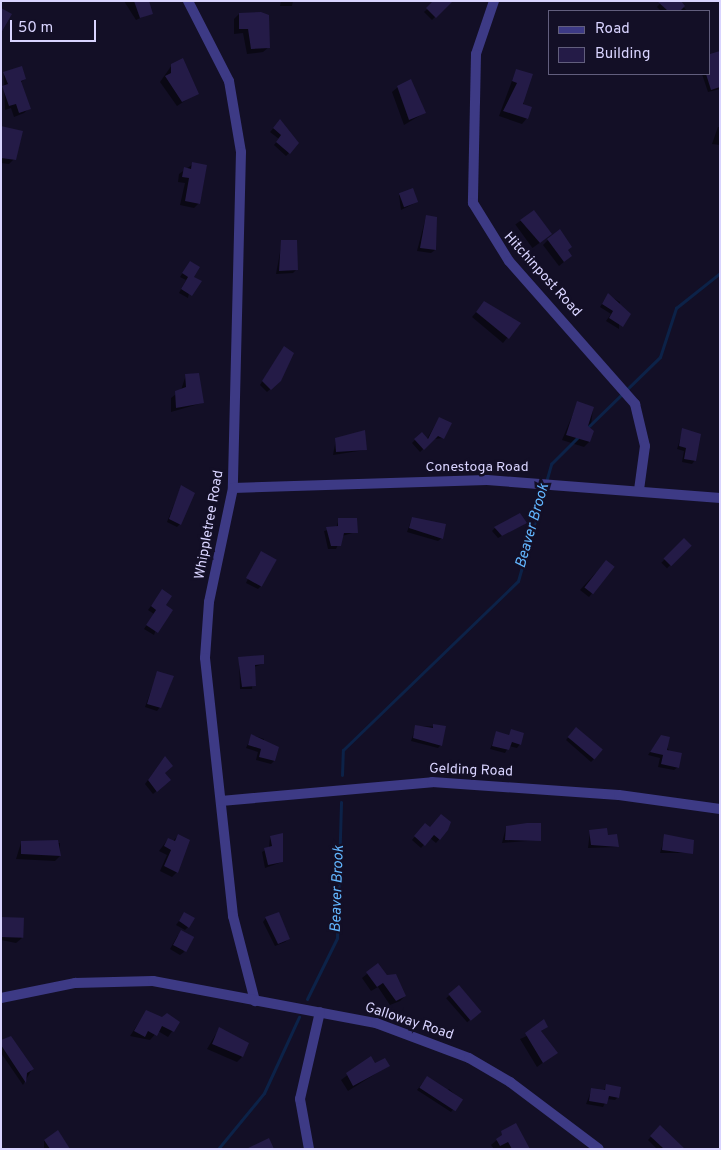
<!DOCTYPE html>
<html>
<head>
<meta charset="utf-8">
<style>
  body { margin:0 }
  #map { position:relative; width:721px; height:1150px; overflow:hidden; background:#130f26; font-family:Overpass,sans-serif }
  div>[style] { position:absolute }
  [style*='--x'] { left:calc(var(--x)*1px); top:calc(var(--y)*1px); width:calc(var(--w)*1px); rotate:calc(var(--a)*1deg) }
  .shadow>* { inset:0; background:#0007; transform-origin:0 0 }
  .stream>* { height:3px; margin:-1.5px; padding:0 1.5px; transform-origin:1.5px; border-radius:1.5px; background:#0c2248 }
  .building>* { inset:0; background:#241b47; transform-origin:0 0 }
  .minor>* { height:10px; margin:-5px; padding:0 5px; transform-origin:5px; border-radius:5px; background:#3d3a85 }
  span { translate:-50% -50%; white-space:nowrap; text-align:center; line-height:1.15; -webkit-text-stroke:5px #130f26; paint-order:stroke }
  .street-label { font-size:14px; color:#d9d4ff }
  .water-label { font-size:15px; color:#62b6ff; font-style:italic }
  .frame { position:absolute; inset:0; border:2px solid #d9d4ff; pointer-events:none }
  .legend { position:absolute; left:548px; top:10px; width:162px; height:65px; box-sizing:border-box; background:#130f26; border:1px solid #625e7d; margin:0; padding:6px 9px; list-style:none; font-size:15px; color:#d9d4ff }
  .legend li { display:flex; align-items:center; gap:10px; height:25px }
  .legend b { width:25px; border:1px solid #625e7d }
  .scale { position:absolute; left:10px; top:20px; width:86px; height:22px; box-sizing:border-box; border:2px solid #d9d4ff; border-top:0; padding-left:6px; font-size:15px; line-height:18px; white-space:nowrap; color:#d9d4ff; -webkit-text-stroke:4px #130f26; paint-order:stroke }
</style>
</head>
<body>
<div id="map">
  <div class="shadow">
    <div style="clip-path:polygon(124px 1px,148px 1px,151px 13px,136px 20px)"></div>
    <div style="clip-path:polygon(281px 1px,293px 1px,292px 6px,280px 6px)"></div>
    <div style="clip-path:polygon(662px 1px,678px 1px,687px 11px,661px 11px,657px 7px)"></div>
    <div style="clip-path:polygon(435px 2px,447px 5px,432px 20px,424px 12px)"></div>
    <div style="clip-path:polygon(239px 14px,269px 47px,263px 52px,247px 54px,243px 33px,234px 34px,234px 19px)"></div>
    <div style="clip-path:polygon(718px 53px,720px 89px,708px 92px,702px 74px,710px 74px,710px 55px)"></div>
    <div style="clip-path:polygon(172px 65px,197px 93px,177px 106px,160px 82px)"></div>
    <div style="clip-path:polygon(516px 70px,527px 118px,522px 124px,499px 116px)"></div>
    <div style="clip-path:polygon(4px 74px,25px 79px,20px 83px,29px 108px,24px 113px,14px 117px,11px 108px,5px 110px)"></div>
    <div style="clip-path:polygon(398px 87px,424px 113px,404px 125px,392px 92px)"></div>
    <div style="clip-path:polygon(280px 121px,289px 153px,286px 156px,274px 145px,279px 139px,270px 132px)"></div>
    <div style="clip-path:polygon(1px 127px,14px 159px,9px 164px,1px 163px)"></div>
    <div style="clip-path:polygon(718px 127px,720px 127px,720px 145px,712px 144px)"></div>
    <div style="clip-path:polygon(193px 164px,199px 203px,194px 208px,180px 205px,185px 183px,178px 182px,179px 174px)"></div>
    <div style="clip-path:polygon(399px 195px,417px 202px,401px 210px)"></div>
    <div style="left:534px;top:211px;width:29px;height:23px;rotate:54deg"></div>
    <div style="clip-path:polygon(426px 217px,435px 250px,431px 253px,417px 251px)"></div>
    <div style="clip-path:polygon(548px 240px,571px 256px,559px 266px,543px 245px)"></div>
    <div style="clip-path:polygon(282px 242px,296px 270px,293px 273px,276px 274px)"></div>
    <div style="clip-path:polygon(190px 262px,192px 277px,188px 298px,179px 293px,186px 280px,180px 277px)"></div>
    <div style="clip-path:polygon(608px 295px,620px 302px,619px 329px,606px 321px,611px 314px,600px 307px)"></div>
    <div style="clip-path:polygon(484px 303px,519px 323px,503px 343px,472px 317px)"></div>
    <div style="clip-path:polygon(284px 347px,276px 384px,267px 392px,260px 385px)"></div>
    <div style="clip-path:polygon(186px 375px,202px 403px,171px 412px,171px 398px,181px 390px)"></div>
    <div style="clip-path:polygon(578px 402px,593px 408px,589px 442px,584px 447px,562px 440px)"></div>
    <div style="clip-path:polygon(439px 418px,443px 438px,434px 439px,420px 452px,412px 443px,422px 433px,427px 439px)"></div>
    <div style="clip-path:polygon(683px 430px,695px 460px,692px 464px,682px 462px,684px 451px,677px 449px)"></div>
    <div style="clip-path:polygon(336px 439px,365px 450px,333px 455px)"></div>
    <div style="clip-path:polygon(181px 487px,180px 524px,177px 527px,167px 522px)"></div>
    <div style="clip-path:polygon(412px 518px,442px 538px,438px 541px,407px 532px)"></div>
    <div style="clip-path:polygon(339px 519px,356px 532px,342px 536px,336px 549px,328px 549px,324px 531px,336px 528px)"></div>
    <div style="clip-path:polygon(526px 523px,498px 538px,492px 531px,495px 528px)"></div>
    <div style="left:684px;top:540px;width:8px;height:32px;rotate:45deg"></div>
    <div style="clip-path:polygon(261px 553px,261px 586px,258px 589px,246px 583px)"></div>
    <div style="clip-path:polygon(603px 565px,613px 567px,589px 597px,580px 590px)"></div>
    <div style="clip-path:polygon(162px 591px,164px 606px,154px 635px,144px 629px,154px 614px,148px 610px)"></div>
    <div style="clip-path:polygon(239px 658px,263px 664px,254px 667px,252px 689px,240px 689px)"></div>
    <div style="clip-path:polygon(158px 672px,160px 707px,157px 711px,145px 707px)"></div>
    <div style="clip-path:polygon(416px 726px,444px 727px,441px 745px,438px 748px,411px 741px)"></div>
    <div style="clip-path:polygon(511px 731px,520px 744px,517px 748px,509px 746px,505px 753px,490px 749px,497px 733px,508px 736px)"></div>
    <div style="clip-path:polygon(573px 732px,594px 759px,591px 762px,566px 740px)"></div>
    <div style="clip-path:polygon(252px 735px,264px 739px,263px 745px,274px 761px,271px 764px,256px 760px,258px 752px,246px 748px)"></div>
    <div style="clip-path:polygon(661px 736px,678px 767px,674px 770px,658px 767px,660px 758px,648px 755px)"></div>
    <div style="clip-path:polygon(162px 761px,166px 783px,153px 794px,145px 784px)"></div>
    <div style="clip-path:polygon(506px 827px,539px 840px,502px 843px)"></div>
    <div style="clip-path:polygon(422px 828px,430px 829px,447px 830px,436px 843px,430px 838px,421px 848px,412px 840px)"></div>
    <div style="clip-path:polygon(590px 832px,606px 837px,617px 847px,588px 848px)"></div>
    <div style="clip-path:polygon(178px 836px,177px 872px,172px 877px,160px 871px,167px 855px,159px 851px,168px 839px,173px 841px)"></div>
    <div style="clip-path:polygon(665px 836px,692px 853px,660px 853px)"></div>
    <div style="clip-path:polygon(270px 837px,282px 862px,265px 868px,262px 852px,269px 848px)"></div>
    <div style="clip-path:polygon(21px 843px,60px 843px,60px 856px,55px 861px,16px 859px)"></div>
    <div style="clip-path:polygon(182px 917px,188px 927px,185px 930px,176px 925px)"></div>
    <div style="clip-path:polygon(1px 918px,22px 938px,16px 943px,1px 940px)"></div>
    <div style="clip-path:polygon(266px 918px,288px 939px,285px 942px,275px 946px,263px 922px)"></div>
    <div style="clip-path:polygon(178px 935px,184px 952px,180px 955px,170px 949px)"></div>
    <div style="clip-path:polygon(378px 965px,405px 996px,400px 1001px,390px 1005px,378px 987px,371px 991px,362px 978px)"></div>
    <div style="left:459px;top:987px;width:32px;height:17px;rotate:49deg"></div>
    <div style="clip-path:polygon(146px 1012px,178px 1023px,168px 1037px,158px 1031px,150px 1040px,130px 1036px)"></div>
    <div style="clip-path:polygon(547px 1027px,540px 1032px,556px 1053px,537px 1067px,520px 1039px)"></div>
    <div style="clip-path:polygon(219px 1029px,242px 1057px,237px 1062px,207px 1049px)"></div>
    <div style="clip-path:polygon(1px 1042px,32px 1069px,23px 1085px,1px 1053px)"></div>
    <div style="clip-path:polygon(370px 1058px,375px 1065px,388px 1066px,348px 1091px,341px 1080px)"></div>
    <div style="clip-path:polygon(424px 1081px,446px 1092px,449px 1089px,461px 1100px,451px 1112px,417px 1090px)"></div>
    <div style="clip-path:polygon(607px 1086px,618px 1097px,615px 1100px,607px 1099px,603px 1107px,586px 1104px,592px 1089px,603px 1091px)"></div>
    <div style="clip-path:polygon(515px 1125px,530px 1149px,494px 1149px,491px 1145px)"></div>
    <div style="clip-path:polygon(660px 1127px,677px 1149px,657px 1149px,648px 1140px)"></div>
    <div style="clip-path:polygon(44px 1140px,68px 1149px,44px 1149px)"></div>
  </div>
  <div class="stream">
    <div style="--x:587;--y:428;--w:102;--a:-44.2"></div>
    <div style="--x:660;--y:357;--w:52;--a:-71.9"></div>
    <div style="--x:676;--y:308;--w:56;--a:-38.5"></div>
    <div style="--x:342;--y:775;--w:25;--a:-88"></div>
    <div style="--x:343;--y:750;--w:243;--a:-44"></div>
    <div style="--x:518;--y:581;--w:122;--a:-74.2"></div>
    <div style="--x:551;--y:464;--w:40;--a:-45"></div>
    <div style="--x:307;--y:999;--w:68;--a:-63.8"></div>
    <div style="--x:337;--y:938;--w:136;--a:-88.3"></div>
    <div style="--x:218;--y:1149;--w:72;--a:-50.6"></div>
    <div style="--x:264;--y:1093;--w:84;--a:-65.3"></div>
  </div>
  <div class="building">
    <div style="clip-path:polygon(134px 1px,149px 1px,153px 14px,140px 18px)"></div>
    <div style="clip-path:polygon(433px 1px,453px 1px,436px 18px,426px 8px)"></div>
    <div style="clip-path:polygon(657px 1px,681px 1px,685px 6px,680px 11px,668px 11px)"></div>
    <div style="clip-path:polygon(1px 8px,12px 14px,1px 33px)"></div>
    <div style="clip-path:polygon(261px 12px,269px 15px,270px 48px,251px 49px,248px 29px,239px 29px,239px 13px)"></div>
    <div style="clip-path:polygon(720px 51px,720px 87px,711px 90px,706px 74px,710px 74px,710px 54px)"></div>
    <div style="clip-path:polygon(183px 58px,199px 94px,182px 102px,165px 76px,171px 73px,171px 64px)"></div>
    <div style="clip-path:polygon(22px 66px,26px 79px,21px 81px,31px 109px,19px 113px,16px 104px,9px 106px,2px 86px,8px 84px,3px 72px)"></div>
    <div style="clip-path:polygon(516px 69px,533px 74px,523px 104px,532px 107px,528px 119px,503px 111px,517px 83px,512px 81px)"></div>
    <div style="clip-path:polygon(411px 79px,426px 113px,409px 120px,397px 86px)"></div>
    <div style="clip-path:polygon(280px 119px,299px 143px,290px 154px,276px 142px,281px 135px,273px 128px)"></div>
    <div style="clip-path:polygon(1px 126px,23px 131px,16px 160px,1px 158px)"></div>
    <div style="clip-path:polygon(192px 162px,207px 165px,200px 204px,185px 201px,189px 178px,182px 177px,184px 167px,191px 169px)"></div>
    <div style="left:413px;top:188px;width:15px;height:15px;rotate:70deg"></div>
    <div style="clip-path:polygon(534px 210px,552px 234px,540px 243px,520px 220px)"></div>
    <div style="clip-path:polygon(426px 215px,437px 217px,436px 250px,420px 248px)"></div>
    <div style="clip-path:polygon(560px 229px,572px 247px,568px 250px,572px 256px,564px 262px,547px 239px)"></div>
    <div style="clip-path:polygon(281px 240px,297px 240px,298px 270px,279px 271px)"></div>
    <div style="clip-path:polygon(190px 261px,200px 267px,194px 277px,202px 281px,192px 296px,181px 289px,188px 277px,182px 273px)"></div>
    <div style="clip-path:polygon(608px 293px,631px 314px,623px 327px,609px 318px,613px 311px,602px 304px)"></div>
    <div style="clip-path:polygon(484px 301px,521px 323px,509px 339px,476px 312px)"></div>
    <div style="clip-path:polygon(284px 346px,294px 353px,281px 381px,271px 390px,262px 381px)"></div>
    <div style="clip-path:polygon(199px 373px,204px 403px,176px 408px,175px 391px,186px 387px,185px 374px)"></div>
    <div style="clip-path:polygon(577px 401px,594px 407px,588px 426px,594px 431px,590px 442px,566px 435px)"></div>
    <div style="clip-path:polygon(439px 417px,452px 423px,444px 439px,438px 436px,424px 450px,414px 439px,422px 432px,428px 439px)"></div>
    <div style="clip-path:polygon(682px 428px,701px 434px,696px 461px,684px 459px,686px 448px,679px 446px)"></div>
    <div style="clip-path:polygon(365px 430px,367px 450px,336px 452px,335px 438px)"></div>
    <div style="clip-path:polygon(181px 485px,195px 493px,181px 525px,169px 519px)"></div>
    <div style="clip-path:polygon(520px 513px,527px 523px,502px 536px,494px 527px)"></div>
    <div style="clip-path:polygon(412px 517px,446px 524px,443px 539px,409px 528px)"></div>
    <div style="clip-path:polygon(338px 518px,357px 518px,358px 533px,344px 533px,341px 546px,331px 546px,326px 527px,338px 526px)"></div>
    <div style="left:684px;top:538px;width:11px;height:29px;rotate:45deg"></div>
    <div style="left:261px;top:551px;width:18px;height:31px;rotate:29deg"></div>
    <div style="left:606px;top:560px;width:11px;height:35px;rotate:38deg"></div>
    <div style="clip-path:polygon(162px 589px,172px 596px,166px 605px,173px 610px,158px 633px,146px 625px,156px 610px,151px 606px)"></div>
    <div style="clip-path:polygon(264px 655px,264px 664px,255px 665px,256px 686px,242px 687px,238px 657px)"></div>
    <div style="clip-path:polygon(157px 671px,174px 676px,161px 708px,147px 704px)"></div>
    <div style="clip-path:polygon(433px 724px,446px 726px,442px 746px,413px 738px,415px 725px,433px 728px)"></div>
    <div style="left:576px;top:727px;width:35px;height:13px;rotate:40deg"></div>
    <div style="clip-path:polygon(511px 729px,524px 733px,521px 745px,512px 742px,509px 750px,492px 746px,496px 731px,509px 735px)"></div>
    <div style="clip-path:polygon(251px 734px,279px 747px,275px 761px,259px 757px,261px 749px,248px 745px)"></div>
    <div style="clip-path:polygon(661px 735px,670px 737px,667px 750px,682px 753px,679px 768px,661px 764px,663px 755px,650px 752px)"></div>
    <div style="clip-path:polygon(165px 756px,173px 766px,165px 773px,171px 780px,157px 792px,148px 780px)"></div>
    <div style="clip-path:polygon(441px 814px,451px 822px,448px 830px,440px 840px,434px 835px,425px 846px,414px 836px,425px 823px,430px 827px)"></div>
    <div style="clip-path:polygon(527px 823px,541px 823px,541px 841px,505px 840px,506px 826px)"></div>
    <div style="clip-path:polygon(607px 828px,608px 835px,617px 834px,619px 847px,591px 845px,589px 830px)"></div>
    <div style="clip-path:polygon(283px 833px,283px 862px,268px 865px,264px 848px,272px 846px,270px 836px)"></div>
    <div style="clip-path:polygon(178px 834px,190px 840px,178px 873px,164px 866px,171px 850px,164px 846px,168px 838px,175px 841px)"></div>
    <div style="clip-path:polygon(664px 834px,694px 840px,693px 854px,662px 850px)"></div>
    <div style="clip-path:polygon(21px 841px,58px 840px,61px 856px,21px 854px)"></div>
    <div style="clip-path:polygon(184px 912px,195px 918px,189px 928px,179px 921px)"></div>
    <div style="clip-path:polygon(279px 912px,290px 939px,278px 944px,265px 917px)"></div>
    <div style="left:1px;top:917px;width:23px;height:20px;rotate:2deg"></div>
    <div style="left:181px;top:930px;width:15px;height:17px;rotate:28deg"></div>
    <div style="clip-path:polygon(378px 963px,387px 975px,396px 974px,406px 996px,396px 1001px,383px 983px,377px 987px,366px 972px)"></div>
    <div style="left:459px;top:985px;width:35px;height:14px;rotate:50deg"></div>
    <div style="clip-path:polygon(146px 1010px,162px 1017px,167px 1013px,180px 1022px,174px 1032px,162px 1026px,157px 1036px,148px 1031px,145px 1037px,134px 1031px)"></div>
    <div style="clip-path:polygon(544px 1019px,548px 1027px,541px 1031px,558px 1053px,543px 1063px,525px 1033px)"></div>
    <div style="clip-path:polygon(219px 1027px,249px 1043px,243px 1057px,212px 1044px)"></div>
    <div style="clip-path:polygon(11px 1036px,34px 1069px,27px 1073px,26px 1083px,1px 1045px,1px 1040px)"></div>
    <div style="clip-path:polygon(371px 1056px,375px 1063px,385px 1058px,390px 1066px,353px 1086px,346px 1073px)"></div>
    <div style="left:427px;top:1076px;width:43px;height:14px;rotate:33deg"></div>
    <div style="clip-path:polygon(606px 1084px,621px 1087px,619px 1098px,609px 1096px,607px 1104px,589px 1101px,591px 1088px,605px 1090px)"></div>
    <div style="clip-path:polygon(516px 1123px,530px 1149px,512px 1149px,508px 1142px,500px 1146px,496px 1139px,502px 1135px,501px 1131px)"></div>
    <div style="clip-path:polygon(660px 1125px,685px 1149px,664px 1149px,650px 1136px)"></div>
    <div style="clip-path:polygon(58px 1130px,70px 1149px,50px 1149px,44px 1140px)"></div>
    <div style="clip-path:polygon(269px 1138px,274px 1149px,246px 1149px)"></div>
  </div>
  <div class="minor">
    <div style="--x:188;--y:1;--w:90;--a:62.9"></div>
    <div style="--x:229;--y:81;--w:72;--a:80.4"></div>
    <div style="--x:241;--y:152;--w:336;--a:91.4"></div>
    <div style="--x:233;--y:488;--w:116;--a:101.9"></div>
    <div style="--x:209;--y:602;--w:56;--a:94.1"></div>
    <div style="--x:205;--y:658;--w:260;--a:83.8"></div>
    <div style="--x:233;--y:916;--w:88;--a:75.5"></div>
    <div style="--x:494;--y:1;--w:56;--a:108.8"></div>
    <div style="--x:476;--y:54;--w:149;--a:91.2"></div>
    <div style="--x:473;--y:203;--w:68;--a:58.2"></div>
    <div style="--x:509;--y:261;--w:191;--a:48.6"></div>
    <div style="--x:635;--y:404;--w:43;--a:76.6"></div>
    <div style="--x:645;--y:446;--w:44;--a:97.8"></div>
    <div style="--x:233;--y:488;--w:254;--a:-1.8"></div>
    <div style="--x:487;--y:480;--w:234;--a:4.4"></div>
    <div style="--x:221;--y:801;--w:212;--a:-5.1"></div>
    <div style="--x:432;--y:782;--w:187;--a:4"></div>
    <div style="--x:619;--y:795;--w:102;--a:7.9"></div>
    <div style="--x:1;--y:998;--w:76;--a:-11.5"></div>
    <div style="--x:75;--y:983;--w:78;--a:-1.5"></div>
    <div style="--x:153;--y:981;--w:227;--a:10.7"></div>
    <div style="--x:376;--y:1023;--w:99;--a:20.6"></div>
    <div style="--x:469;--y:1058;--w:48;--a:30.3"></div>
    <div style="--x:510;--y:1082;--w:111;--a:37"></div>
    <div style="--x:309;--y:1149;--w:51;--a:-100.2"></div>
    <div style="--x:300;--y:1099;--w:89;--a:-77.1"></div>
  </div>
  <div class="street-label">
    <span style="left:542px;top:275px;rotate:48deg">Hitchinpost Road</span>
    <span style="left:477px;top:468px">Conestoga Road</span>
    <span style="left:210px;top:525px;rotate:-80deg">Whippletree Road</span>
    <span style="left:471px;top:771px;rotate:2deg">Gelding Road</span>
    <span style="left:409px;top:1022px;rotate:18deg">Galloway Road</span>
  </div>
  <div class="water-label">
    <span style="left:533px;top:526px;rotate:-74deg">Beaver Brook</span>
    <span style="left:338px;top:889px;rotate:-88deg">Beaver Brook</span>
  </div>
  <div class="frame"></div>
  <ul class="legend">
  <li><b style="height:6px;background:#3d3a85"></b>Road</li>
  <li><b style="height:14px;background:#241b47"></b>Building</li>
  </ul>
  <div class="scale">50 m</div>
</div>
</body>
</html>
